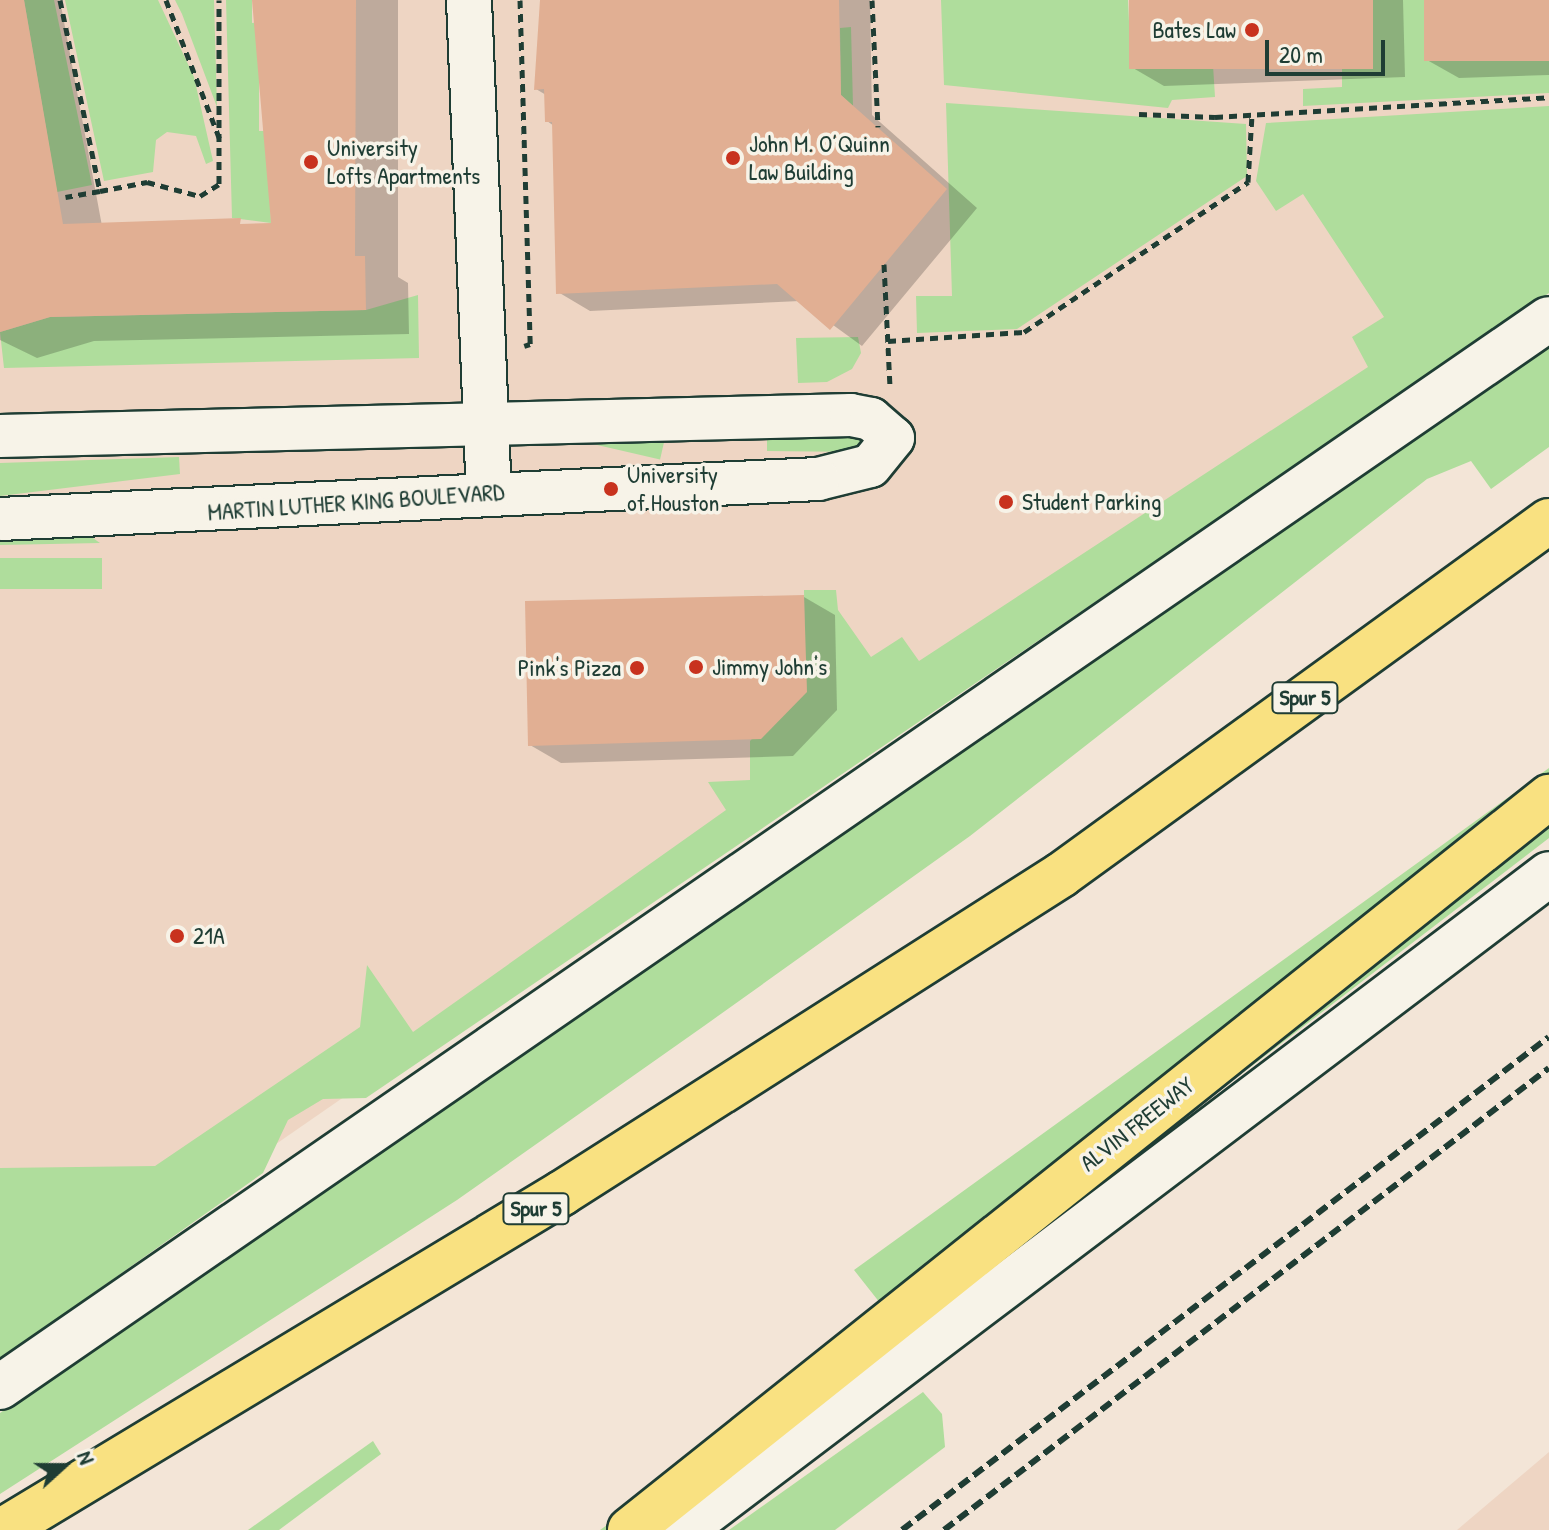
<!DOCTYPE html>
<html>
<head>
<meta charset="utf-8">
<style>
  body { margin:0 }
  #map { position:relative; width:1549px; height:1530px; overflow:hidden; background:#f3e5d7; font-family:"Patrick Hand",sans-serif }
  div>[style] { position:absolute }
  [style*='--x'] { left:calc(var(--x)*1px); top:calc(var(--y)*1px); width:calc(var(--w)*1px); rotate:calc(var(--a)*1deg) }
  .built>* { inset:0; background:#eed5c3 }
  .green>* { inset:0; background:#afdd9c; transform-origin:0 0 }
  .shadow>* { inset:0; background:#0003 }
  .building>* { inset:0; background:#e1af93; transform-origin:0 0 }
  .path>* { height:5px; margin-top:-2.5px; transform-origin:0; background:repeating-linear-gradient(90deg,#1f3d34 0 8px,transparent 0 14px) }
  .roads { filter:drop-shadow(2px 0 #1f3d34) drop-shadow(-2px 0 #1f3d34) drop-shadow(0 2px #1f3d34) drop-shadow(0 -2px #1f3d34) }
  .street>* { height:42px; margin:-21px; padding:0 21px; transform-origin:21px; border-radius:21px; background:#f7f3e8 }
  .secondary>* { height:44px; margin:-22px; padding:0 22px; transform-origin:22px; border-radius:22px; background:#f7f3e8 }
  .highway>* { height:44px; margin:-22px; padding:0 22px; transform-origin:22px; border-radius:22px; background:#f9e181 }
  .rail>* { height:6px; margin-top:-3px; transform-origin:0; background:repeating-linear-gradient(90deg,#1f3d34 0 12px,transparent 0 18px) }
  .dots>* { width:22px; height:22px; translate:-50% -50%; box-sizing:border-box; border:4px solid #f7f3e8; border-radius:50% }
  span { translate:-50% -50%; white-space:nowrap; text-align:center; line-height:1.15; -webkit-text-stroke:7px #f7f3e8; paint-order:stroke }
  .shield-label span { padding:2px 6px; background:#f7f3e8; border:2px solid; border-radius:6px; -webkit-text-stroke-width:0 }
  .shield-label { font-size:22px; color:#1f3d34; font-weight:700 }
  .poi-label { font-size:24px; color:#1f3d34 }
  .right { translate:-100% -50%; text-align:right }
  .left { translate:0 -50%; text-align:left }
  .street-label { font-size:24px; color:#1f3d34 }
  .north { position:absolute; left:24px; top:1426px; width:80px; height:80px; -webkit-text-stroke:6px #f7f3e8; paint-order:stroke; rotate:69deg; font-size:22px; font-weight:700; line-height:32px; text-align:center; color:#1f3d34 }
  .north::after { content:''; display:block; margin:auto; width:28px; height:36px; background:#1f3d34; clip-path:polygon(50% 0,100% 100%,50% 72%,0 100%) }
  .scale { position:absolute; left:1265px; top:40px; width:120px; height:36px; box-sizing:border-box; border:4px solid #1f3d34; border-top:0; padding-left:10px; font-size:24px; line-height:28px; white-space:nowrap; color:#1f3d34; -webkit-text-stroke:6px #f7f3e8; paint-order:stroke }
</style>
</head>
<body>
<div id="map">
  <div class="built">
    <div style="clip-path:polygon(0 0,1549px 0,1549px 263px,0 1335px)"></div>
    <div style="clip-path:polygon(1549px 1452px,1549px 1530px,1457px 1530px)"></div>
  </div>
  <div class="green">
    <div style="clip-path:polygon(24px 0,54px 0,92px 185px,57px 192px)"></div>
    <div style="clip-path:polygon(65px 0,158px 0,194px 77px,213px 161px,206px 164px,196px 136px,167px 132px,156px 140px,153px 172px,104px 181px)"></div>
    <div style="clip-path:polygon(175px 0,214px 0,217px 107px,182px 14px)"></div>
    <div style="clip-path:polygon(226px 0,252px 0,252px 23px,259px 22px,259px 131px,268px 131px,271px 223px,232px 218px)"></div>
    <div style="clip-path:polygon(941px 0,1128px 0,1131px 65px,1213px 65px,1215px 97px,1172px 100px,1168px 108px,944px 85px)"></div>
    <div style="clip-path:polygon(1370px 0,1425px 0,1549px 53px,1549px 93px,1303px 106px,1303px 89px,1342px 87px,1342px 60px)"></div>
    <div style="clip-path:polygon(851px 27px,853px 106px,841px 95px,840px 28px)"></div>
    <div style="clip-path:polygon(946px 103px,1246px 124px,1247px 176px,1017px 329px,917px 333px,916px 296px,952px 296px)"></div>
    <div style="clip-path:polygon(1549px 106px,1549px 293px,366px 1098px,323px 1099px,288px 1120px,263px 1173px,0 1359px,0 1168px,155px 1166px,360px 1027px,367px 965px,413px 1032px,726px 810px,708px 782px,750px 780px,750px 741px,805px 684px,804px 590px,836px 590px,838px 610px,871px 657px,902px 637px,919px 661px,1368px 367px,1352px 337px,1384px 317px,1303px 194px,1276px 211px,1256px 181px,1266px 123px)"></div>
    <div style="clip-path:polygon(418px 295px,419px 358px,4px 368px,0 332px,50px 317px,366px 310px)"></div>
    <div style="clip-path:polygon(858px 337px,861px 353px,852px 369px,827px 382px,798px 383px,796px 338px)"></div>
    <div style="clip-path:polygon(1549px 347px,1549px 447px,1491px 489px,1471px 461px,1427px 479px,970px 836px,704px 1026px,457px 1200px,0 1494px,0 1413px)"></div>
    <div style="clip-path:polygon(853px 431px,865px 444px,857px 452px,767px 451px,767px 436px)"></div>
    <div style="left:665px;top:438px;width:22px;height:130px;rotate:103deg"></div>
    <div style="clip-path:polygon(179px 457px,180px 474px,0 496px,0 463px)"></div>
    <div style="clip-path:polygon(90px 536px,100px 543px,0 545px,0 540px)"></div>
    <div style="left:102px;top:558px;width:31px;height:102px;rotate:90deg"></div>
    <div style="clip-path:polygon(1549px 768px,1549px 838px,647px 1530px,600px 1530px,895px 1322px,854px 1270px)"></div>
    <div style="clip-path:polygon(923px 1392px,942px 1414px,945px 1447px,835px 1530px,729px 1530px)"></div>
    <div style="clip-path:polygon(373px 1441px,381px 1454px,279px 1530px,248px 1530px)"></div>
  </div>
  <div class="shadow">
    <div style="clip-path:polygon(0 0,60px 0,102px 226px,273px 225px,255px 0,398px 0,398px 277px,408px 283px,409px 334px,94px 341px,37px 358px,0 340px)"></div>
    <div style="clip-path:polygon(542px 0,870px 0,872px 115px,977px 208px,862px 346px,800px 301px,590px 311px,558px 292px,554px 126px,547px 121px,546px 95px,536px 89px)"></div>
    <div style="clip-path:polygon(1131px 0,1403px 0,1405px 77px,1164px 86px,1133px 68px)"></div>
    <div style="clip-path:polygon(1426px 0,1549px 0,1549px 75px,1459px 78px,1427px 60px)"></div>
    <div style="clip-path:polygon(804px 597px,835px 615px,837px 710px,793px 756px,561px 763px,530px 745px)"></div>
  </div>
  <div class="building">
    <div style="clip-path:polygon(0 0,24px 0,63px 224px,241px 218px,240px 224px,271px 223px,252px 0,356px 0,355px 256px,365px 256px,366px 310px,50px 317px,0 332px)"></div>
    <div style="clip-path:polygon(540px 0,839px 0,841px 95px,947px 189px,830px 330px,777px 284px,556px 294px,552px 122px,545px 122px,544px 89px,534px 90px)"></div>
    <div style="left:1129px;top:0;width:244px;height:69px"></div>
    <div style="left:1424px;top:0;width:125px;height:61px"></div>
    <div style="clip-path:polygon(804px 595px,807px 692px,761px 739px,528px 746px,525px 601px)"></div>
  </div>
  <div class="path">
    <div style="--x:60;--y:0;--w:195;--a:78.2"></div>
    <div style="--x:100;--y:191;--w:35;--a:170"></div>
    <div style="--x:166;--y:0;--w:150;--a:68.9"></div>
    <div style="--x:520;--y:0;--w:344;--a:88.3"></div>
    <div style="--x:530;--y:344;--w:6;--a:162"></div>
    <div style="--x:872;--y:0;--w:127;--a:87.3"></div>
    <div style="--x:1139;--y:114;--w:76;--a:2.3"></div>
    <div style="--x:1215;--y:117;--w:335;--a:-3.4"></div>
    <div style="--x:100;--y:191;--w:48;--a:-10.8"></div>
    <div style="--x:147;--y:182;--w:55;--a:14.8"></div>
    <div style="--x:200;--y:196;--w:22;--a:-32"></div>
    <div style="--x:219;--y:184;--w:184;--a:-90"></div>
    <div style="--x:884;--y:264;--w:121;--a:87.2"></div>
    <div style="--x:888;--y:341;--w:136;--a:-3.8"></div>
    <div style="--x:1024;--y:332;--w:270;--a:-33.8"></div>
    <div style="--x:1248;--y:182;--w:67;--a:-86.6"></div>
  </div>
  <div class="roads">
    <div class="street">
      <div style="--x:0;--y:436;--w:851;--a:-1.41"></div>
      <div style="--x:851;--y:415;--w:20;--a:11"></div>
      <div style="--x:871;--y:419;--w:29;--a:41"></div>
      <div style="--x:893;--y:438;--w:36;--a:129"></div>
      <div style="--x:870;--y:466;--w:54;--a:166"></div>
      <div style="--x:818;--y:479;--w:819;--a:177.2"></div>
    </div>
    <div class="secondary">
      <div style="--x:469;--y:0;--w:491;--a:87.7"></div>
      <div style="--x:0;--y:1387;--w:1881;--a:-34.59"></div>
      <div style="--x:683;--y:1530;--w:1086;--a:-37.14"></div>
    </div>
    <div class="highway">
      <div style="--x:3;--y:1530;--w:653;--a:-31.08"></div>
      <div style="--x:562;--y:1193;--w:592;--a:-32.51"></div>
      <div style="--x:1061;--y:875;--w:603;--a:-35.96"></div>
      <div style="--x:630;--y:1530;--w:1176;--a:-38.58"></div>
    </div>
  </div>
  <div class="rail">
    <div style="--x:902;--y:1530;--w:813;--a:-37.31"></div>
    <div style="--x:944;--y:1530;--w:761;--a:-37.37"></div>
  </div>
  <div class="dots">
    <div style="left:1252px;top:30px;background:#c8321e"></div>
    <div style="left:733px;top:158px;background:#c8321e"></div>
    <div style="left:311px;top:162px;background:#c8321e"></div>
    <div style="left:611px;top:489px;background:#c8321e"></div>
    <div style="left:1006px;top:502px;background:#c8321e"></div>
    <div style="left:696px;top:667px;background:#c8321e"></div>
    <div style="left:637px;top:668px;background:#c8321e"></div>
    <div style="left:177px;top:936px;background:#c8321e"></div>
  </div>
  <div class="shield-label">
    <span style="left:1305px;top:698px">Spur 5</span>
    <span style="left:536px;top:1209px">Spur 5</span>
  </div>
  <div class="poi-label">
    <span class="right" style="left:1236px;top:30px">Bates Law</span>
    <span class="left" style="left:749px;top:158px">John M. O’Quinn<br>Law Building</span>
    <span class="left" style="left:327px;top:162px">University<br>Lofts Apartments</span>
    <span class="left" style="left:627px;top:489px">University<br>of Houston</span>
    <span class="left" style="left:1022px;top:502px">Student Parking</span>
    <span class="left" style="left:712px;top:667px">Jimmy John's</span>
    <span class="right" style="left:621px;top:668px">Pink's Pizza</span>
    <span class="left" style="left:193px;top:936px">21A</span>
  </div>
  <div class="street-label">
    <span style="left:356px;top:502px;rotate:-4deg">MARTIN LUTHER KING BOULEVARD</span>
    <span style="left:1137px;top:1124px;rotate:-38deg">ALVIN FREEWAY</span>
  </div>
  <div class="north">N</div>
  <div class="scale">20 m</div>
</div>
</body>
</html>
